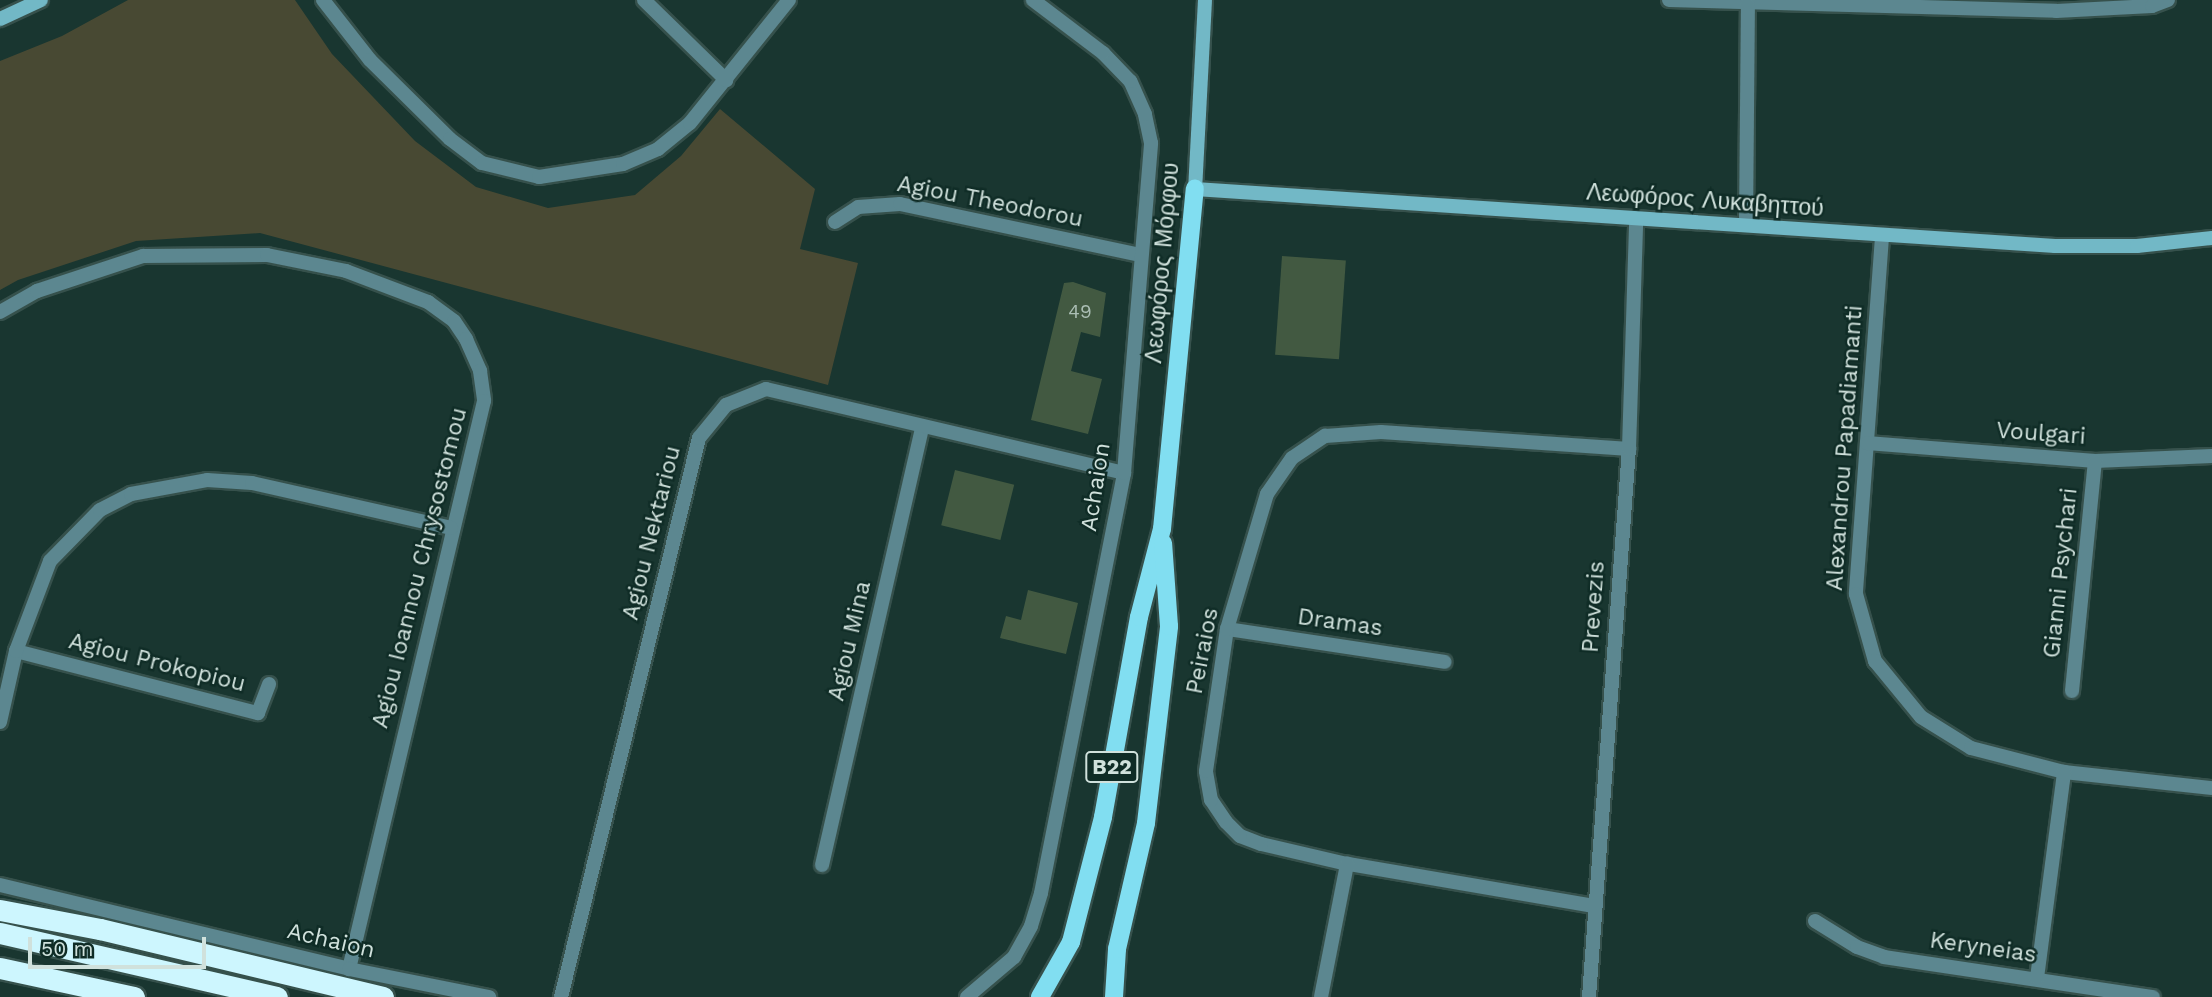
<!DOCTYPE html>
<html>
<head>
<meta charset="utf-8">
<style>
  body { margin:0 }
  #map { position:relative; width:2212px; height:997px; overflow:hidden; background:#193630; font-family:"Work Sans",sans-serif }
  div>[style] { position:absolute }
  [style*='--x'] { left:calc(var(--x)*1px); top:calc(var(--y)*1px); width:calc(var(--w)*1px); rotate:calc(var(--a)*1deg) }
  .green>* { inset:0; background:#484933 }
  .building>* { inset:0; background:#425941; transform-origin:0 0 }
  .roads { filter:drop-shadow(2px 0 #36514c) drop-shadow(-2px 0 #36514c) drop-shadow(0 2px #36514c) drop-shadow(0 -2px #36514c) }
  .street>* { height:14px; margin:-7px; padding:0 7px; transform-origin:7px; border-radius:7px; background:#5c8790 }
  .secondary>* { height:14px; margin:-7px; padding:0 7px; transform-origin:7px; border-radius:7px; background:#72b8c6 }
  .primary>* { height:18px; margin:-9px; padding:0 9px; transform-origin:9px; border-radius:9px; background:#81def1 }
  .highway>* { height:21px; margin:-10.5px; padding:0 10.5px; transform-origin:10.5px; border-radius:10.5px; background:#cdf6fe }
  span { translate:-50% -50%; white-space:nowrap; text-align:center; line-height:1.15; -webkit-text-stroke:5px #0f2c26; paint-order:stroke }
  .number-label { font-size:19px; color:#acbfb5 }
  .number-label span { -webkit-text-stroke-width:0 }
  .shield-label span { padding:2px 5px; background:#0f2c26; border:2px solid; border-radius:5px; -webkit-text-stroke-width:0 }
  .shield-label { font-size:21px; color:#d0e1dc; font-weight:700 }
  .street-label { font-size:23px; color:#d0e1dc }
  .scale { position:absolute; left:28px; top:937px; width:178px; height:32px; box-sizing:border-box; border:4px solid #d0e1dc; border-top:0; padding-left:9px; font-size:21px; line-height:24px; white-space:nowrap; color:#d0e1dc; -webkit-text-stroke:5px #0f2c26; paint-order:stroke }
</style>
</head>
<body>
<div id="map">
  <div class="green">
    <div style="clip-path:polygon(128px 0,295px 0,332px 54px,415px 141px,476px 187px,548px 208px,635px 195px,681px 156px,720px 109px,815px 189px,800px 249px,858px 263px,828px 385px,260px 233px,136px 241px,18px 280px,0 290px,0 61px,62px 36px)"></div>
  </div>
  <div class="building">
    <div style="left:1282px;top:256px;width:64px;height:99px;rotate:4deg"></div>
    <div style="clip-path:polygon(1073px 282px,1106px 293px,1100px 337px,1081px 332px,1071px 371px,1102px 379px,1088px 434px,1031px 420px,1064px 283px)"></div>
    <div style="left:955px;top:470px;width:61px;height:57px;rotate:14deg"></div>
    <div style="clip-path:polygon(1028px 590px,1078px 603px,1066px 654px,1000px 638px,1006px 616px,1021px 620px)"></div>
  </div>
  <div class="roads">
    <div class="street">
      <div style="--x:323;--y:0;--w:76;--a:51.9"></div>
      <div style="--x:370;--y:60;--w:112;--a:44.6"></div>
      <div style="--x:450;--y:139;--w:40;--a:37"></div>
      <div style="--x:482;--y:163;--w:59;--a:13.8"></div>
      <div style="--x:539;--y:177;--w:85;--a:-8.8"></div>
      <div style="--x:623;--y:164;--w:38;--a:-23"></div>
      <div style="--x:658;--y:149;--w:41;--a:-39.1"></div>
      <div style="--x:690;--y:123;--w:158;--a:-51.2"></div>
      <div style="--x:644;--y:0;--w:115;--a:44.3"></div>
      <div style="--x:1669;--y:0;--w:387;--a:1.6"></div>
      <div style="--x:2056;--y:11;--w:96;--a:-3"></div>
      <div style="--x:2152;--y:6;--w:17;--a:-21"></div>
      <div style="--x:835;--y:222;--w:27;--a:-33"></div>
      <div style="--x:858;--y:207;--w:42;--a:-4.1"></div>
      <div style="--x:900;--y:204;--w:245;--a:12"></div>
      <div style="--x:1746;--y:225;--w:220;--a:-89.5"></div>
      <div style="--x:1882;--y:237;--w:358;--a:94.2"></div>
      <div style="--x:1856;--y:594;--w:70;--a:74.2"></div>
      <div style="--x:1875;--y:661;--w:72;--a:50.6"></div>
      <div style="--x:1921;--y:717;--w:59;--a:31.8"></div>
      <div style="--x:1971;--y:748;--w:96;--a:14.5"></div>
      <div style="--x:2064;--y:772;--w:149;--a:6.2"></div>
      <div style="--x:0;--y:312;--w:43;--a:-29.6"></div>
      <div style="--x:37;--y:291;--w:112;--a:-18.3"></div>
      <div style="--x:143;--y:256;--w:124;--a:-0.5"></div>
      <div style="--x:267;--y:255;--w:81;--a:11.4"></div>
      <div style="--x:346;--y:271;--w:88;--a:20.7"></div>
      <div style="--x:428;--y:302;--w:32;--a:36"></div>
      <div style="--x:454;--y:321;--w:22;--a:56"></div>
      <div style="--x:466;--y:339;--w:35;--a:66"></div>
      <div style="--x:480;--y:371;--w:30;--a:82"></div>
      <div style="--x:484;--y:401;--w:584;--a:103.37"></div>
      <div style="--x:1867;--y:443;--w:229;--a:4.5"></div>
      <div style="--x:2095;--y:461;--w:117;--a:-2.4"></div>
      <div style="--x:1227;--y:629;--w:220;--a:8.6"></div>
      <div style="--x:16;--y:651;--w:250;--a:14.4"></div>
      <div style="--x:258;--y:713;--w:31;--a:-69"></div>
      <div style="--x:2072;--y:691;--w:231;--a:-84.3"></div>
      <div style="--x:0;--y:722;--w:73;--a:-77.3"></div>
      <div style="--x:16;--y:651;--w:96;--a:-69.3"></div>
      <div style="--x:50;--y:561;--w:71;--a:-45.6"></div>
      <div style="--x:100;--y:510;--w:35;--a:-27"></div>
      <div style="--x:131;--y:494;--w:77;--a:-10.4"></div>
      <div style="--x:207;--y:480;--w:45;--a:3.8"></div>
      <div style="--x:252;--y:483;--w:204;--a:12.7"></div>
      <div style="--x:822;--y:865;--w:448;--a:-77.1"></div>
      <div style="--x:0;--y:885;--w:359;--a:13.5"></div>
      <div style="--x:349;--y:969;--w:143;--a:11.3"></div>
      <div style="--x:1594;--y:906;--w:251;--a:-170.3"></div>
      <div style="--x:1347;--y:864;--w:88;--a:-166.9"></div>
      <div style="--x:1261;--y:844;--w:22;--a:-159"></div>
      <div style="--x:1240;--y:836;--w:20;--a:-135"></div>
      <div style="--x:1226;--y:822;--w:27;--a:-124"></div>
      <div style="--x:1211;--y:800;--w:29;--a:-100"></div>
      <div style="--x:1206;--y:771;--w:144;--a:-81.6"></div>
      <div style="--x:1227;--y:629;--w:141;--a:-73.5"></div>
      <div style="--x:1267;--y:494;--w:44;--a:-55.2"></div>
      <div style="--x:1292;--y:458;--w:40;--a:-34"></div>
      <div style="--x:1325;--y:436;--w:56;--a:-4.1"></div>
      <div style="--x:1381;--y:432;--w:249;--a:3.9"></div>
      <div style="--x:1815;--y:921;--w:49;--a:31.8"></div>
      <div style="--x:1857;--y:947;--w:29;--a:20"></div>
      <div style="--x:1884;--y:957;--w:272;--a:8.5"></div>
      <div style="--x:2037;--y:978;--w:208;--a:-82.5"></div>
      <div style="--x:561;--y:997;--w:576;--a:-76.13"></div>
      <div style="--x:699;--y:438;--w:43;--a:-50.7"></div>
      <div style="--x:726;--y:405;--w:43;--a:-21.8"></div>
      <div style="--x:766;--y:389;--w:368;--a:13.2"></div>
      <div style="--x:967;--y:997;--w:62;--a:-40.4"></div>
      <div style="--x:1014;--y:957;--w:35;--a:-61"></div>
      <div style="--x:1031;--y:926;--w:34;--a:-73"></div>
      <div style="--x:1041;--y:893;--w:428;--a:-78.8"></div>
      <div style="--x:1124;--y:473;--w:331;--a:-85.3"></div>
      <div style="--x:1151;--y:143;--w:30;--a:-102"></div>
      <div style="--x:1145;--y:114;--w:36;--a:-114"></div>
      <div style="--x:1130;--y:81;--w:39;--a:-134"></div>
      <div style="--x:1103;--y:53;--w:88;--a:-142.9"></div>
      <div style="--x:1321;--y:997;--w:136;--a:-78.9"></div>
      <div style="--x:1589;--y:997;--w:549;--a:-85.83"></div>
      <div style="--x:1629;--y:449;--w:229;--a:-88.2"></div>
    </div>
    <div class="secondary">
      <div style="--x:1205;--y:0;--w:189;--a:93"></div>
      <div style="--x:1195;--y:189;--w:862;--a:3.79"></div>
      <div style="--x:2055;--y:246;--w:82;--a:0"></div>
      <div style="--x:2137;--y:246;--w:75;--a:-6.1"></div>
      <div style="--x:0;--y:19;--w:45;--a:-24.9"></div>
    </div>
    <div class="primary">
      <div style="--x:1040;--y:997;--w:63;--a:-60.6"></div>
      <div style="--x:1071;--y:942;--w:129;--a:-75.6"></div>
      <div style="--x:1103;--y:817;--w:203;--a:-79.8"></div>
      <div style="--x:1139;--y:617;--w:91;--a:-75.4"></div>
      <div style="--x:1162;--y:529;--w:342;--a:-84.5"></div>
      <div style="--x:1114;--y:997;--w:48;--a:-86.4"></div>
      <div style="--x:1117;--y:949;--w:129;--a:-77"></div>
      <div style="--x:1146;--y:823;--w:198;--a:-83.3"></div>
      <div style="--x:1169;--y:626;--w:83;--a:-94.1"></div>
    </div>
    <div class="highway">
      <div style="--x:0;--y:910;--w:102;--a:10.8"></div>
      <div style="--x:100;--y:929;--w:291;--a:13.5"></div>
      <div style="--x:0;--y:933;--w:284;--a:13"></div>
      <div style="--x:0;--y:968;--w:137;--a:12.2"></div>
    </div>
  </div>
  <div class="number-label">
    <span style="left:1080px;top:312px">49</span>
  </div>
  <div class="shield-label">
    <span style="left:1112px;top:767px">B22</span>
  </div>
  <div class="street-label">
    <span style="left:1705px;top:201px;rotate:4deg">Λεωφόρος Λυκαβηττού</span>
    <span style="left:990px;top:202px;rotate:11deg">Agiou Theodorou</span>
    <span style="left:1163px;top:263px;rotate:-85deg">Λεωφόρος Μόρφου</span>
    <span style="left:2041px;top:434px;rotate:4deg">Voulgari</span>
    <span style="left:1845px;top:448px;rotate:-86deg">Alexandrou Papadiamanti</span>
    <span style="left:1096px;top:487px;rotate:-81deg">Achaion</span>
    <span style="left:652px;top:533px;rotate:-76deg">Agiou Nektariou</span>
    <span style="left:420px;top:568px;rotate:-76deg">Agiou Ioannou Chrysostomou</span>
    <span style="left:2061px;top:573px;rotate:-84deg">Gianni Psychari</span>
    <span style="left:1594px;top:607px;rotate:-86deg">Prevezis</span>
    <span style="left:1340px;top:623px;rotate:8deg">Dramas</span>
    <span style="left:850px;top:641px;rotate:-77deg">Agiou Mina</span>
    <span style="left:1203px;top:651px;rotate:-79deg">Peiraios</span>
    <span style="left:157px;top:663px;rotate:14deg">Agiou Prokopiou</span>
    <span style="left:331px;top:941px;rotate:13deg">Achaion</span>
    <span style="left:1983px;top:948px;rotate:8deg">Keryneias</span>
  </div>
  <div class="scale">50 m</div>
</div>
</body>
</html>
